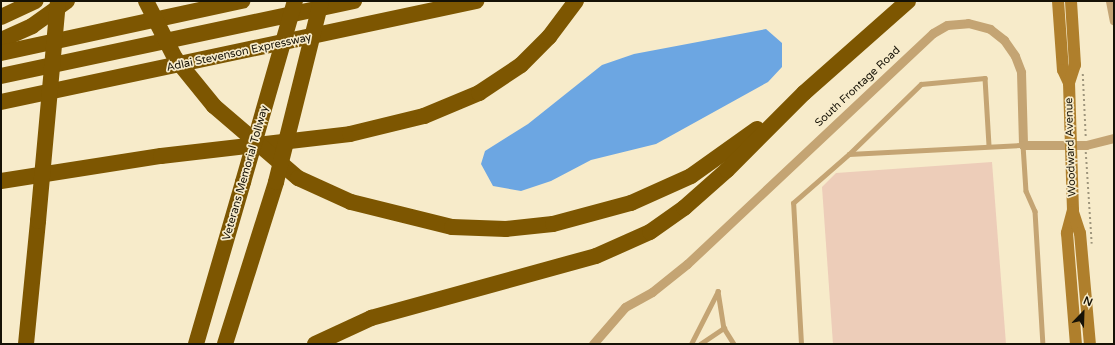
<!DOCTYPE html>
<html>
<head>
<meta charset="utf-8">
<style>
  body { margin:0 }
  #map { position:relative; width:1115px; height:345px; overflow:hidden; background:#f7ebca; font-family:"Varela Round",sans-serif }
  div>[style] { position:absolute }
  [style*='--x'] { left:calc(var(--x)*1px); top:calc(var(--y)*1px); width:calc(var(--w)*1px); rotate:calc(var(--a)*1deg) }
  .water>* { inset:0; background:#6ca6e2 }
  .building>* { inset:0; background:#edcdb9 }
  .path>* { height:1.5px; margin-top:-0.75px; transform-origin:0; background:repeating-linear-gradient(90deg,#9e957c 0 2px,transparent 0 5px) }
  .lane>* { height:4.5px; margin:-2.25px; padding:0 2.25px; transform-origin:2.25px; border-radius:2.25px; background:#c4a473 }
  .street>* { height:9px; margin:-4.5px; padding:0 4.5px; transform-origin:4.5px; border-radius:4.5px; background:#c4a473 }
  .secondary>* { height:12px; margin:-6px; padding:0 6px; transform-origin:6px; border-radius:6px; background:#af7f2c }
  .highway>* { height:16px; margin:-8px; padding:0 8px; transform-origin:8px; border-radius:8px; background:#7d5601 }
  .highway-bridge>* { height:16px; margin:-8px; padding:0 8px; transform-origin:8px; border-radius:8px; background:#7d5601 }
  span { translate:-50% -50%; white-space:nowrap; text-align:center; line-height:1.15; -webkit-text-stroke:3.5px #f7ebca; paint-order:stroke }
  .street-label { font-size:11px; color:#161206 }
  .frame { position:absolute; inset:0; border:2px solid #161206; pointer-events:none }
  .north { position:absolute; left:1063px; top:293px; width:40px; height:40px; -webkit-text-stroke:3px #f7ebca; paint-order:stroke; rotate:23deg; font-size:11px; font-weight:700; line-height:16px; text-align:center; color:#161206 }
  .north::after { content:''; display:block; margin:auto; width:14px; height:18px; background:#161206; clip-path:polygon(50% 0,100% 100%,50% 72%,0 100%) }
</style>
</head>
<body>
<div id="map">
  <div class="water">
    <div style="clip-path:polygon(766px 29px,782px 43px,782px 67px,768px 82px,656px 144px,591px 160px,551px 181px,521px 191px,493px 186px,481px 164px,485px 151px,528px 124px,602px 65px,634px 54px)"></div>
  </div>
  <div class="building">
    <div style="clip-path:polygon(992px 162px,1006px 344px,833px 344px,822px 187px,836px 173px)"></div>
  </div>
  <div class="path">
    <div style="--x:1083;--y:74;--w:63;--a:87.3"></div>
    <div style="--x:1086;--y:152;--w:92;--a:86.3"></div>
  </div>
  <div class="lane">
    <div style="--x:849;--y:154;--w:100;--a:-44.2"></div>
    <div style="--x:921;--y:84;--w:64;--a:-5.4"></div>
    <div style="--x:985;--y:78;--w:68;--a:86.6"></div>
    <div style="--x:691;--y:344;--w:59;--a:-63"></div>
    <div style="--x:718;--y:291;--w:37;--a:81"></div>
    <div style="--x:700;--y:344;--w:29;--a:-34"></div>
    <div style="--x:724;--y:328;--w:19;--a:58"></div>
    <div style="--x:801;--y:344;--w:141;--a:-93.2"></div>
    <div style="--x:793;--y:203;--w:74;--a:-41.2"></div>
    <div style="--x:849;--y:154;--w:174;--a:-3"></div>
    <div style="--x:1023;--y:145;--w:46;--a:86.3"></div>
    <div style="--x:1026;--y:191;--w:22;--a:66"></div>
    <div style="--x:1035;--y:211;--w:133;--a:86.6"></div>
  </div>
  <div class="street">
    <div style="--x:1110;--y:1;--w:20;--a:79"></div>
    <div style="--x:593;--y:344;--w:49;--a:-49.1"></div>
    <div style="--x:625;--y:307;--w:31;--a:-29"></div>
    <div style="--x:652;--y:292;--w:45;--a:-38.7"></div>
    <div style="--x:687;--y:264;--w:337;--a:-43.2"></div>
    <div style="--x:933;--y:33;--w:16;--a:-30"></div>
    <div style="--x:947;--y:25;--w:21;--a:-5"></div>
    <div style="--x:968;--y:23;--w:23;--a:15"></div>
    <div style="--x:990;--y:29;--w:18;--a:38"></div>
    <div style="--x:1004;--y:40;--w:19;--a:55"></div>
    <div style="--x:1015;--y:56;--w:17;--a:69"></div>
    <div style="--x:1021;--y:72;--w:73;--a:88.4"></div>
    <div style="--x:1023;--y:145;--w:63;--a:0"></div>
    <div style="--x:1086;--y:145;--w:29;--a:-14"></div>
  </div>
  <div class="secondary">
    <div style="--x:1058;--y:1;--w:69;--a:85.9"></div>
    <div style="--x:1063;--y:70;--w:14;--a:65"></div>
    <div style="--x:1069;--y:83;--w:127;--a:88.2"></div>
    <div style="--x:1073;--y:210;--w:24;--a:105"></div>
    <div style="--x:1067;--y:233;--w:111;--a:85.4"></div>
    <div style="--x:1069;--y:83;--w:19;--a:-72"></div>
    <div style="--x:1075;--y:65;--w:64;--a:-93.6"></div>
    <div style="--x:1073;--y:212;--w:22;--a:72"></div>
    <div style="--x:1080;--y:233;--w:111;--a:84.9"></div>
  </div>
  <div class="highway">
    <div style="--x:1;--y:17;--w:38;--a:-25"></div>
    <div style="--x:1;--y:40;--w:34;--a:-24"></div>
    <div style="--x:32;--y:26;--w:43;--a:-35.5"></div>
    <div style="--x:1;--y:53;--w:247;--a:-12.2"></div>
    <div style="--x:1;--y:76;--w:361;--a:-12"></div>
    <div style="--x:1;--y:102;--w:486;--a:-12"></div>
    <div style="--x:1;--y:181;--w:162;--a:-8.9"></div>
    <div style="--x:161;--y:156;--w:190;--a:-6.6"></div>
    <div style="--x:350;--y:134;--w:76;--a:-13.7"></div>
    <div style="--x:424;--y:116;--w:60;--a:-22.7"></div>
    <div style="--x:479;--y:93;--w:50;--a:-33.7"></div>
    <div style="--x:521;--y:65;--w:40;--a:-45"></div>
    <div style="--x:549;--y:37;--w:45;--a:-53.1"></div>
    <div style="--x:631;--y:203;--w:66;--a:-24.2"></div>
    <div style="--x:691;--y:176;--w:81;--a:-35.5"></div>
    <div style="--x:26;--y:344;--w:124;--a:-84.4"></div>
    <div style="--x:196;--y:344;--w:169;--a:-73.8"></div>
    <div style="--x:225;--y:344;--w:170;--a:-72.5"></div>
    <div style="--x:315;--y:344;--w:62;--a:-24.9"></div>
    <div style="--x:371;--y:318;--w:233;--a:-15.4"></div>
    <div style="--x:596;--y:256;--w:59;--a:-24"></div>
    <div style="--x:650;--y:232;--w:42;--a:-35.2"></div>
    <div style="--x:684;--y:208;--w:57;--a:-41.5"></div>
    <div style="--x:727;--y:170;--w:109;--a:-45"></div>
    <div style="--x:804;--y:93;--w:139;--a:-41.5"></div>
  </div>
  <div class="highway-bridge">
    <div style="--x:146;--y:1;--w:64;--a:63"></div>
    <div style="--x:175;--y:58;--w:62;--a:50.9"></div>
    <div style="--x:214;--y:106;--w:111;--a:40.6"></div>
    <div style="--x:298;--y:178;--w:58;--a:24.4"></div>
    <div style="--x:351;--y:202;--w:104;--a:13.9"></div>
    <div style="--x:452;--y:227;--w:54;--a:2.1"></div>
    <div style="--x:506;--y:229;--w:47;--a:-6.1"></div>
    <div style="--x:553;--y:224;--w:81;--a:-15.1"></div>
    <div style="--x:243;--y:182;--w:188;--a:-74"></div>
    <div style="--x:276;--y:182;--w:187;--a:-76"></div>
    <div style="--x:38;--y:221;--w:221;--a:-84.8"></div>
  </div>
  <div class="street-label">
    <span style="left:239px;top:53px;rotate:-12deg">Adlai Stevenson Expressway</span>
    <span style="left:858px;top:87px;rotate:-43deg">South Frontage Road</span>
    <span style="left:1071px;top:147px;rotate:-92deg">Woodward Avenue</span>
    <span style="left:246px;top:173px;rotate:-74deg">Veterans Memorial Tollway</span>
  </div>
  <div class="frame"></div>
  <div class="north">N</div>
</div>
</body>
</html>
